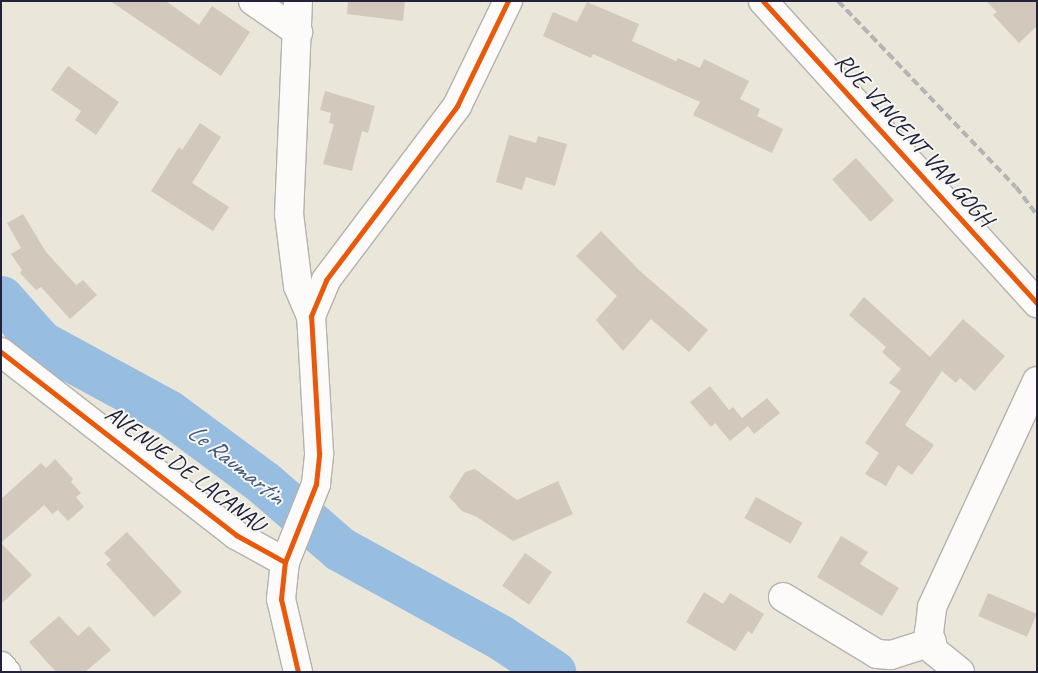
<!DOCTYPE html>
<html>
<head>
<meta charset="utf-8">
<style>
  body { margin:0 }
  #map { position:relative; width:1038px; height:673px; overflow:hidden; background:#ebe6da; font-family:Caveat,sans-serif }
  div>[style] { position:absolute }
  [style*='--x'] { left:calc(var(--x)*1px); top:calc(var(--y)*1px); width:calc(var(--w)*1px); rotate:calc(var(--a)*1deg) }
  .river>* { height:45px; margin:-22.5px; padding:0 22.5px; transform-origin:22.5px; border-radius:22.5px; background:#97bde0 }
  .building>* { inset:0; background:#d2c8bc; transform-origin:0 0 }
  .roads { filter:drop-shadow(1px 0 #b5b2ad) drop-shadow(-1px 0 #b5b2ad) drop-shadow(0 1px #b5b2ad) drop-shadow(0 -1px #b5b2ad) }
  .minor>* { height:28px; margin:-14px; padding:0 14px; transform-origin:14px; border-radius:14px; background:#fcfbf9 }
  .tertiary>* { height:28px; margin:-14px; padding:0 14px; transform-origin:14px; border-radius:14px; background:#fcfbf9 }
  .rail>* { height:4px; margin-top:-2px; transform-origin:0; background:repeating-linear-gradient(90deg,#b4b3b5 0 8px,transparent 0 12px) }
  .cycleway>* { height:5px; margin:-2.5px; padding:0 2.5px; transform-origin:2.5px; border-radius:2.5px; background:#e8590c }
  span { translate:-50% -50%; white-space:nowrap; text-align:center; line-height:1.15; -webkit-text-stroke:4px #f6f6f2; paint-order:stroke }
  .street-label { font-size:24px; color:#22223b }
  .water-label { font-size:25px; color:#42597e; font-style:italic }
  .frame { position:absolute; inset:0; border:2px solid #22223b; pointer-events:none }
</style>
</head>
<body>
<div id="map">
  <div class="river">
    <div style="--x:1;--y:298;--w:60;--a:48.4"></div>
    <div style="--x:41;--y:343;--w:145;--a:28.5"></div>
    <div style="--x:168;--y:412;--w:119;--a:36.5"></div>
    <div style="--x:264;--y:483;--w:101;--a:41"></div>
    <div style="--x:340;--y:549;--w:183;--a:28.8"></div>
    <div style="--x:500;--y:637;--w:64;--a:33.4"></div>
  </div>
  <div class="building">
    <div style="clip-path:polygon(110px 1px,166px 1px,199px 25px,212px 6px,250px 32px,221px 76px)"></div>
    <div style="clip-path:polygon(348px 1px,405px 1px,403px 21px,347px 14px)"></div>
    <div style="clip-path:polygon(986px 1px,1037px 1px,1037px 26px,1019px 43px,993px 15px,997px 12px)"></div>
    <div style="clip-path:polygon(587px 2px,639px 24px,632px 41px,676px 61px,678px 58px,700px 68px,704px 59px,749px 81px,740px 99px,760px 109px,757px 116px,783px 129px,772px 153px,693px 115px,700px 102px,593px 54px,591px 58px,543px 36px,553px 12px,577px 22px)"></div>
    <div style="clip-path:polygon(68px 66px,119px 102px,96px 135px,75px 120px,81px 111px,51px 90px)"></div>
    <div style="clip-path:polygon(325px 91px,375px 106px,368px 133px,362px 131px,352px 171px,323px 164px,334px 124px,329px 123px,331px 113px,320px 110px)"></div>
    <div style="clip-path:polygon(200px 123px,221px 137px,192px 183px,229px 207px,213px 231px,151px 191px,179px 147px,182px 150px)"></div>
    <div style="clip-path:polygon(509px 135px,536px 143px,538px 136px,567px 144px,555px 186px,526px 177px,522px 190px,496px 182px)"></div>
    <div style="left:856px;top:158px;width:57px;height:32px;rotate:48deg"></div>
    <div style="clip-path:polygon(23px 214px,46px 252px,76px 285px,83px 280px,97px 295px,70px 319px,41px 287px,36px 290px,20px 273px,22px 270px,11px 254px,21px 248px,7px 223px)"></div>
    <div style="clip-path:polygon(601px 231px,640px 271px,708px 330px,689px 352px,651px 319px,623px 351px,596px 320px,617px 296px,576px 256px)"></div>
    <div style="clip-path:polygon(864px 297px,930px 357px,963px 319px,1005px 356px,975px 391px,960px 378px,956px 383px,942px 371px,905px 425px,934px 445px,912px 475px,898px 465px,886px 486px,865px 474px,879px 453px,865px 443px,901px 391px,889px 383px,901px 369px,882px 352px,886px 347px,849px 315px)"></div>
    <div style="clip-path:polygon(710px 386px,729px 410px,733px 407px,742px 418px,767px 398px,780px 413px,754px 434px,748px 426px,730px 441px,715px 423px,711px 427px,690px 402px)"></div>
    <div style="clip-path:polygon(55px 459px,73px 479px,71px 482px,81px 493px,76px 497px,84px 507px,68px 521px,58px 510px,52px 514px,44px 505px,1px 543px,32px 575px,1px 604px,1px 499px,41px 463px,46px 468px)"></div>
    <div style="clip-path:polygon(475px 469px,517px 500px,558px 481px,573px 514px,513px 541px,477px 517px,462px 511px,449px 497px,465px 472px)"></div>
    <div style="left:756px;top:497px;width:53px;height:24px;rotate:29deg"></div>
    <div style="clip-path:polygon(127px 532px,182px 592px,154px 617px,106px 564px,111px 560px,104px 553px)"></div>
    <div style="clip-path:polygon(841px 536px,868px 552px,860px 564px,899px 588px,882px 616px,817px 577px)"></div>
    <div style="left:525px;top:553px;width:33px;height:40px;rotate:35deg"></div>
    <div style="clip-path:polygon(704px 592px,723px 604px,730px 593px,764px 614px,752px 634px,748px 631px,735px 651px,686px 622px)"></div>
    <div style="left:988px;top:593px;width:53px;height:25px;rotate:23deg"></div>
    <div style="clip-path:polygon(59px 616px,78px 636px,89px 626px,111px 650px,85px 672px,56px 672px,29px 642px)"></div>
  </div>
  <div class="roads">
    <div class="minor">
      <div style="--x:253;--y:1;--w:55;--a:34.6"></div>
      <div style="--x:298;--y:1;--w:213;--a:92.4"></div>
      <div style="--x:289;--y:214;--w:73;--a:82.9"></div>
      <div style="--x:298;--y:286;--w:33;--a:67"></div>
      <div style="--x:763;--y:1;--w:408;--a:47.8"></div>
      <div style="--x:1;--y:352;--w:298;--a:37.9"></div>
      <div style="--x:236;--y:535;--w:56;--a:28.9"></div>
      <div style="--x:783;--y:597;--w:110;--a:31.2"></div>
      <div style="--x:877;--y:654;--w:14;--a:4"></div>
      <div style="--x:891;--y:655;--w:43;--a:-17.6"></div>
      <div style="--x:1;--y:666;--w:8;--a:50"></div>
      <div style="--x:960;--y:672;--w:33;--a:-141"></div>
      <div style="--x:934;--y:651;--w:19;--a:-106"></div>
      <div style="--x:929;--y:633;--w:26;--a:-83"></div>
      <div style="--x:932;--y:607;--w:249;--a:-65.1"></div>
    </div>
    <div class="tertiary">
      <div style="--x:298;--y:672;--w:75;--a:-103.1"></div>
      <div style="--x:281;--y:599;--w:37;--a:-84"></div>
      <div style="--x:285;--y:562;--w:84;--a:-68.3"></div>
      <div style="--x:316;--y:484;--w:31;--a:-84"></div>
      <div style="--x:319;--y:453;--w:137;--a:-93.3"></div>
      <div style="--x:311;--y:316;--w:39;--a:-67"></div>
      <div style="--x:326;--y:280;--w:218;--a:-53"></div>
      <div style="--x:457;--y:106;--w:117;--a:-64.1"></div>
    </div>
  </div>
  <div class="rail">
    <div style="--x:838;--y:1;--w:257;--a:46.3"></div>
    <div style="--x:1016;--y:187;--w:35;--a:53"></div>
  </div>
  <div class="cycleway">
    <div style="--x:763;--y:1;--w:408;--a:47.8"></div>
    <div style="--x:1;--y:352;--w:298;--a:37.9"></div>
    <div style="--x:236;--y:535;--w:56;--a:28.9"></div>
    <div style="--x:298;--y:672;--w:75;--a:-103.1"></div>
    <div style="--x:281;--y:599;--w:37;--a:-84"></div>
    <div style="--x:285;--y:562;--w:84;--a:-68.3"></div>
    <div style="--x:316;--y:484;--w:31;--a:-84"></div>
    <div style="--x:319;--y:453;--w:137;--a:-93.3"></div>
    <div style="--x:311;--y:316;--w:39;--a:-67"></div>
    <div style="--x:326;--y:280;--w:218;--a:-53"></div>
    <div style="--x:457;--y:106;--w:117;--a:-64.1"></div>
  </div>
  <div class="street-label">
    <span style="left:914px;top:140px;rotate:48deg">RUE VINCENT VAN GOGH</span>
    <span style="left:185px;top:469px;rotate:37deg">AVENUE DE LACANAU</span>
  </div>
  <div class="water-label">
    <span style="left:236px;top:464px;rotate:38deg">Le Raumartin</span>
  </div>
  <div class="frame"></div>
</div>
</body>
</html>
